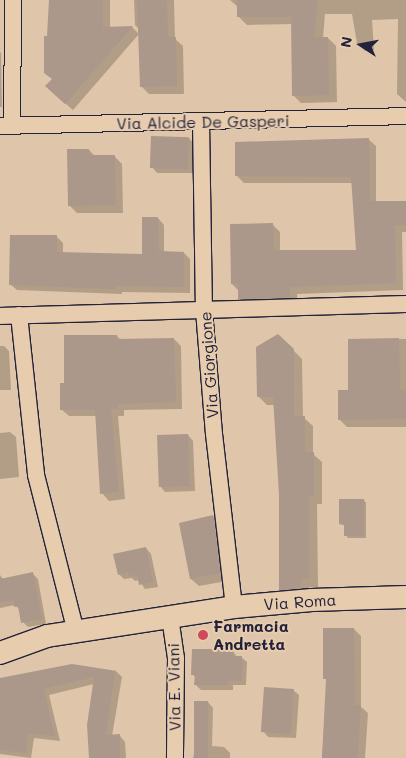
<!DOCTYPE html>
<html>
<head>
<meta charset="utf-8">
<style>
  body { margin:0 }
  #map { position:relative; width:406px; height:758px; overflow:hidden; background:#dfc5a9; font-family:Mali,sans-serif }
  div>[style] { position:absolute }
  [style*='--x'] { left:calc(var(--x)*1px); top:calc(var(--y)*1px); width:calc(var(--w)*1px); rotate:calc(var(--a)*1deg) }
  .shadow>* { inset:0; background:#0003 }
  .building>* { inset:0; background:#ab988a; transform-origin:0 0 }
  .roads { filter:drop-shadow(1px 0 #22223b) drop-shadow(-1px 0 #22223b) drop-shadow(0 1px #22223b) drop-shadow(0 -1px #22223b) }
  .minor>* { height:16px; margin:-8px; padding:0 8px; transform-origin:8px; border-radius:8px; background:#e7ccae }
  .secondary>* { height:22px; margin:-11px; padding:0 11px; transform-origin:11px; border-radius:11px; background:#e7ccae }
  .dots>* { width:14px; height:14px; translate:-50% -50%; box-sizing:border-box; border:2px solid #e7ccae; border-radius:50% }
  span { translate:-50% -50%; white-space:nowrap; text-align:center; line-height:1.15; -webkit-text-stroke:4px #e7ccae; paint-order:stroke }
  .street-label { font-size:16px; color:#22223b }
  .poi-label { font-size:16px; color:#22223b; font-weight:700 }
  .left { translate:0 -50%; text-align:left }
  .north { position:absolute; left:336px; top:20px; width:50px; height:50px; -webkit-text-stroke:4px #e7ccae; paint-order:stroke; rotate:281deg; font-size:14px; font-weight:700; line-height:20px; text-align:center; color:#22223b }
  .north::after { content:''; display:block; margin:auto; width:18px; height:22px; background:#22223b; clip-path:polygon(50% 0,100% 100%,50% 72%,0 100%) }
</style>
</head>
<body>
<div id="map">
  <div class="shadow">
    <div style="clip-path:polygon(51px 0,110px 0,110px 28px,132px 27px,139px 34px,73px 110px,54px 94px,48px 37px)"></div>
    <div style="clip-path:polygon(134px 0,174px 0,175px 39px,183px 46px,184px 94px,149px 94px,141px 86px,139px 29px,135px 25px)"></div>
    <div style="clip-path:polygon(230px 0,406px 0,406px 102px,397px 94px,398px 19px,372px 20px,374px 50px,365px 51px,357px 43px,352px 14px,325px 14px,323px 38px,328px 38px,336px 46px,337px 102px,301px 103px,293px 95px,293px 24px,247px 25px,239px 17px,238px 7px)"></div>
    <div style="clip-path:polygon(0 52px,1px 53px,2px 107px,0 107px)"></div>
    <div style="clip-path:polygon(189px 138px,194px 144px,193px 173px,157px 173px,152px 167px)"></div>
    <div style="clip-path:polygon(368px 139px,376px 146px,376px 203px,406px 202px,406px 232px,402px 232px,403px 290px,297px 294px,297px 304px,246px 306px,239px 298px,239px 291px,232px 284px,273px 225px,280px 232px,280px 251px,358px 251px,352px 183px,244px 183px,237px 176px)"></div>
    <div style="clip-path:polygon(89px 150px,95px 156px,114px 156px,122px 164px,123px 213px,77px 213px,70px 206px)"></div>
    <div style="clip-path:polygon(158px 218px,164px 225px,164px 252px,184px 253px,190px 259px,190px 293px,122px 292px,122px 294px,17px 290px,10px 284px,57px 237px,63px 243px,63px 254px,144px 255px)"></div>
    <div style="clip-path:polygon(278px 335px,302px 359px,303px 417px,313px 426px,313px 454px,322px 462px,322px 504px,317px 504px,318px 588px,309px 587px,309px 596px,289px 598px,280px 589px,280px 495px,275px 405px,267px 405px,258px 396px)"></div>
    <div style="clip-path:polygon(117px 336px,121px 340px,174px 339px,181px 346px,182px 409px,124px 410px,124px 416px,118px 416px,125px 499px,109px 501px,102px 493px,96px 416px,69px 416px,61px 409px,66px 384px)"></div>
    <div style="clip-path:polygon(406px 339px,406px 427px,347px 427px,339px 419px,350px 391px,349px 340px)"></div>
    <div style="clip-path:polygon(0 346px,4px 346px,9px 351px,11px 390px,0 390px)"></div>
    <div style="clip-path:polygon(10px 432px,16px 437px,19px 477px,0 479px,0 433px)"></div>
    <div style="clip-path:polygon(188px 435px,193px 441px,195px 491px,165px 492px,160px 486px)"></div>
    <div style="clip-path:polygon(364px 500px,366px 503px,366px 538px,348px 538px,346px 535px,346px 526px,341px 524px)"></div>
    <div style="clip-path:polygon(213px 517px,220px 524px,227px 581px,199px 586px,191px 579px,180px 524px)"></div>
    <div style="clip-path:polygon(146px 548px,151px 554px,158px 587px,145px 589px,139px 580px,135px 581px,132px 578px,124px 579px,119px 574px)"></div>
    <div style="clip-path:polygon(33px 574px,38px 579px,46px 624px,28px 627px,23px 622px,21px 611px,15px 605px,0 608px,0 575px,3px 579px)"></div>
    <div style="clip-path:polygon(354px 629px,361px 636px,361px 707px,368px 713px,365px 758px,322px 758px,327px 681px,325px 678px)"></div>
    <div style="clip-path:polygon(232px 650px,237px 657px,241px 657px,247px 662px,246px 685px,233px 685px,233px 690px,201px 690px,196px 685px,196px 678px,192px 674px)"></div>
    <div style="clip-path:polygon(72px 666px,117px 672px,122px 677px,112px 736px,120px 736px,125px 742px,126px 758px,89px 758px,94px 684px,49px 695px,60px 741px,34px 738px,31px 758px,0 754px,0 680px)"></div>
    <div style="clip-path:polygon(293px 690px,299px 695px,296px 738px,268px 737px,263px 731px)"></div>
    <div style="clip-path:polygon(208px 702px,213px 708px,212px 746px,224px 747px,230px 753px,230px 758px,193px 758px)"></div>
  </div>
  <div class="building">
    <div style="clip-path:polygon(49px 0,103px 0,103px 27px,133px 26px,65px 104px,45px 86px,52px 79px,44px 73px,44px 36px,47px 36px)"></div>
    <div style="clip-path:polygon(137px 0,167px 0,168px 37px,176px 37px,177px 86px,140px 87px)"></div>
    <div style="clip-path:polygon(237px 0,318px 0,314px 37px,328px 37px,329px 95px,292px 96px,291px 17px,237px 17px)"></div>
    <div style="left:151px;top:136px;width:38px;height:32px;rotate:2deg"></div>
    <div style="clip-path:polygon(369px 138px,370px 201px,406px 201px,406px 225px,395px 225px,396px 283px,290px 287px,290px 297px,238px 299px,238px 284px,231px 284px,230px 224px,273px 223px,274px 250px,356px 250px,351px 177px,235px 176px,235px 142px)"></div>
    <div style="clip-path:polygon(67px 149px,89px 149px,90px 155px,115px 155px,116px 205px,68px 206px)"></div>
    <div style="clip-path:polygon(142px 217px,158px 217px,159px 251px,184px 252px,184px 287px,116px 286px,116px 289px,9px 285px,10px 235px,57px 235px,57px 252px,142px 254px)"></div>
    <div style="clip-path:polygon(278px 334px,294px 349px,294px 416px,305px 416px,305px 453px,314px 452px,314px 496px,309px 496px,309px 579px,301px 579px,300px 588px,282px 590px,279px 590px,279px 495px,273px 397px,257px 397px,256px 347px)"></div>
    <div style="clip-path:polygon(64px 335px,117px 335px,117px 339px,174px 338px,176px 402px,118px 404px,118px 409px,111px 409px,119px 492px,100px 494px,95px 410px,60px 410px,60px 383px,64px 383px)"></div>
    <div style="clip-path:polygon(399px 338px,400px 390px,406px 390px,406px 419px,338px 420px,338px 390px,348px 390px,348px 339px)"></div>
    <div style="left:188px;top:434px;width:52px;height:31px;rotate:88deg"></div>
    <div style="clip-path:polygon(339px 499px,364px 499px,364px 536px,344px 536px,344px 525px,339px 524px)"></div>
    <div style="clip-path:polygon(213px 515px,220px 573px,190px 579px,179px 523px)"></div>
    <div style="clip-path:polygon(146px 547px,153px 582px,139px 585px,137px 575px,129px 576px,128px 572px,118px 575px,113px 554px)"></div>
    <div style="clip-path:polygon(33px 572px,42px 619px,21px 623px,18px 606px,14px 607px,13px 600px,0 602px,0 579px)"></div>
    <div style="clip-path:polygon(323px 628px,354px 628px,355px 705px,361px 705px,358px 758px,322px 758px,326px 679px,323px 679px)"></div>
    <div style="clip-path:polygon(192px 649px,233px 649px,233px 656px,242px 656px,242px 681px,228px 681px,228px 685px,194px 685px,195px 675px,191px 675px)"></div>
    <div style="clip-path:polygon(72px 664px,117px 671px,115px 672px,106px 735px,120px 734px,120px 758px,89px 758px,87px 725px,94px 677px,44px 689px,55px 736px,28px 733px,26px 753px,0 750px,0 678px)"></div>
    <div style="left:264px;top:687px;width:30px;height:45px;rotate:4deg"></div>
    <div style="left:194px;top:701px;width:14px;height:57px"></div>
  </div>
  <div class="roads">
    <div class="minor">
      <div style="--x:201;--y:122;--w:188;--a:89.1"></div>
      <div style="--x:204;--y:310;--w:124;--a:85.4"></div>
      <div style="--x:214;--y:434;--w:174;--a:83.4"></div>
      <div style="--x:0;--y:126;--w:406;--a:-1.4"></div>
      <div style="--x:12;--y:126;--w:126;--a:-89.5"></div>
      <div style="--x:19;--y:315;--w:161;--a:83.9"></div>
      <div style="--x:36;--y:475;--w:162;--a:75.7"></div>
      <div style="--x:0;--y:316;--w:406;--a:-1.7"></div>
      <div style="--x:170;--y:617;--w:41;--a:81.7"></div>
      <div style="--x:176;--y:658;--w:100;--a:90.6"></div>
    </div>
    <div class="secondary">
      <div style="--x:0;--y:653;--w:50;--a:-19.9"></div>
      <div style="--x:47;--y:636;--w:189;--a:-8.8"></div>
      <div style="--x:234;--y:607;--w:78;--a:-5.1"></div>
      <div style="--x:312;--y:600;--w:94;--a:-1.8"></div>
    </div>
  </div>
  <div class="dots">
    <div style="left:203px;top:635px;background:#d1495b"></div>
  </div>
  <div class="street-label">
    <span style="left:203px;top:122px;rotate:-1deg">Via Alcide De Gasperi</span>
    <span style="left:209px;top:365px;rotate:-94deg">Via Giorgione</span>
    <span style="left:300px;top:602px;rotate:-4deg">Via Roma</span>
    <span style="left:174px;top:687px;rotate:-91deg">Via E. Viani</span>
  </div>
  <div class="poi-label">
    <span class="left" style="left:213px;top:635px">Farmacia<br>Andretta</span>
  </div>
  <div class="north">N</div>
</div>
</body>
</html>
